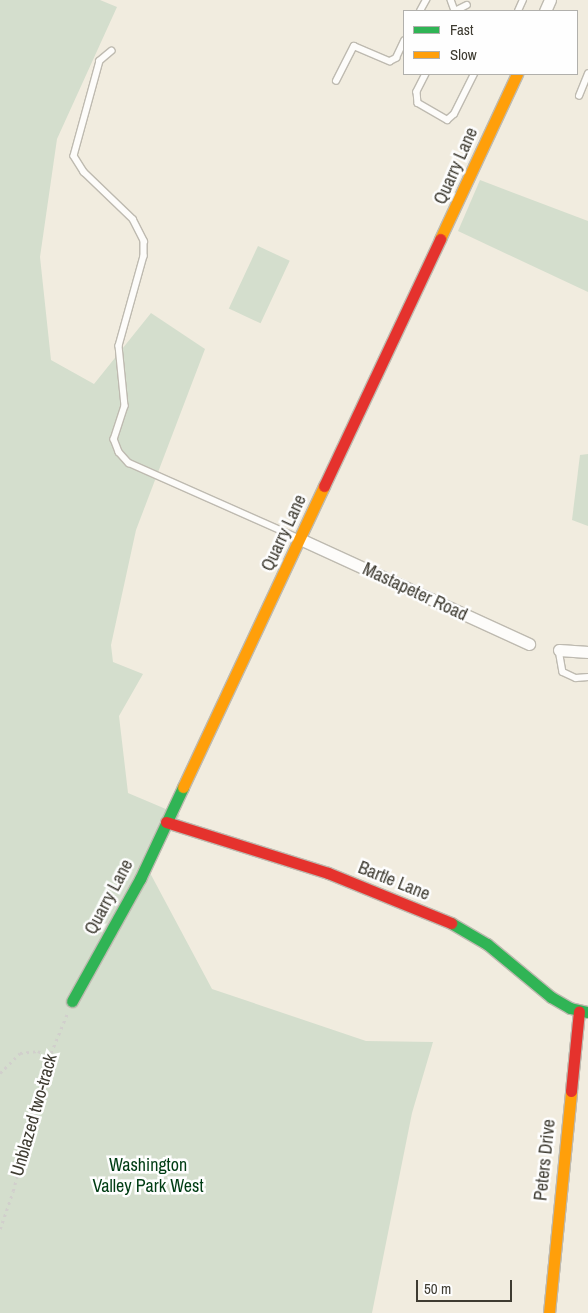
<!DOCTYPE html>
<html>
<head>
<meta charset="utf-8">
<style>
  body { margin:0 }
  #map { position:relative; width:588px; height:1313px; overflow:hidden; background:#f1ecdf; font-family:"Archivo Narrow",sans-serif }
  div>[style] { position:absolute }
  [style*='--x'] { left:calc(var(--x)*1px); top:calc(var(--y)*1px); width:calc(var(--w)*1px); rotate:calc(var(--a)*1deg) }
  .green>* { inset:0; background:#d4decd; transform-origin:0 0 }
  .path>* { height:2.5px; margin-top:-1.25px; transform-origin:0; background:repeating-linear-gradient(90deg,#d1cfcc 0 2.5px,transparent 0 6.5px) }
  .roads { filter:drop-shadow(1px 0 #bebab0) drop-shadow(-1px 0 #bebab0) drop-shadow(0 1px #bebab0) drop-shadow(0 -1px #bebab0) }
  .lane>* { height:5.5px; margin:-2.75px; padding:0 2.75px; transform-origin:2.75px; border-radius:2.75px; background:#fdfcfa }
  .street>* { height:11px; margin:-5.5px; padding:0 5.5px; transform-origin:5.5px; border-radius:5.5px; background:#fdfcfa }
  .fast>* { height:11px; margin:-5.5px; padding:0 5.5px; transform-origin:5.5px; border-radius:5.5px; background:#30b455 }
  .slow>* { height:11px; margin:-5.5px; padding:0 5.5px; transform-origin:5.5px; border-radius:5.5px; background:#ff9f0a }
  .jam>* { height:11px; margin:-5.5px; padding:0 5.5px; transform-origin:5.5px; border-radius:5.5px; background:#e5322d }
  span { translate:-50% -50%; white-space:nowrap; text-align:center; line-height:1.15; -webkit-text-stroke:5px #fefefe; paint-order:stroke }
  .street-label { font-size:18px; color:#3e3b31 }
  .park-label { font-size:18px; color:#003d14 }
  .legend { position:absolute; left:403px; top:10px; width:175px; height:65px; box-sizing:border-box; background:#fefefe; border:1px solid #b1b0ac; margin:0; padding:6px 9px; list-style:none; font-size:15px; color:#3e3b31 }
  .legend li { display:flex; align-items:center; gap:10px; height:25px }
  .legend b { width:25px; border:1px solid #b1b0ac }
  .scale { position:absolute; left:416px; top:1280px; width:96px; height:22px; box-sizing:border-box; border:2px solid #3e3b31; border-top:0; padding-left:6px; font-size:15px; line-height:18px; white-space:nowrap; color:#3e3b31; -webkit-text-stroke:4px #fefefe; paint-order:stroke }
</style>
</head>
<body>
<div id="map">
  <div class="green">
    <div style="clip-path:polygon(0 0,100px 0,117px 7px,57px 139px,40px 257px,51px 360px,94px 384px,151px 313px,205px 349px,136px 530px,111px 645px,113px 662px,143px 674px,119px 716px,128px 793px,180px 815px,149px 871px,212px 989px,366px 1041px,433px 1042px,412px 1113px,372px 1313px,0 1313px)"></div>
    <div style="clip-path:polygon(480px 180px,588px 221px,588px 292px,458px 231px)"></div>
    <div style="left:258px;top:246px;width:35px;height:69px;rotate:25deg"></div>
    <div style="clip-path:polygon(588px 454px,588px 526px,572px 520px,580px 455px)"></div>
  </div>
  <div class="path">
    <div style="--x:0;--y:1073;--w:28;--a:-45"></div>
    <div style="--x:20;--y:1053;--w:18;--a:-6"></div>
    <div style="--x:38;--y:1051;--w:13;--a:29"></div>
    <div style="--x:0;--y:1229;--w:40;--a:-71.1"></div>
    <div style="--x:13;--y:1191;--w:130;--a:-75.3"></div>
    <div style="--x:46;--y:1065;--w:55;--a:-67.6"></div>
  </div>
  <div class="roads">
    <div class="lane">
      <div style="--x:451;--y:0;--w:12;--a:70"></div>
      <div style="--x:420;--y:11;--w:13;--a:-61"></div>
      <div style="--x:455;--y:11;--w:13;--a:-27"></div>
      <div style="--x:518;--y:11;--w:12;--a:-66"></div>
      <div style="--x:112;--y:51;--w:16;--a:140"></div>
      <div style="--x:100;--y:61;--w:98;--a:105.3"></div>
      <div style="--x:74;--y:156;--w:19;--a:58"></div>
      <div style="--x:84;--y:172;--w:68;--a:43.8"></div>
      <div style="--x:133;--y:219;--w:25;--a:63"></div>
      <div style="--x:144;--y:241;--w:15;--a:90"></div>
      <div style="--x:144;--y:256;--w:93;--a:105.5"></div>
      <div style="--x:119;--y:346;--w:60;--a:84.3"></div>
      <div style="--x:125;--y:406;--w:35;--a:108"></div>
      <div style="--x:114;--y:439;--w:14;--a:69"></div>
      <div style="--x:119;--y:452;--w:15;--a:48"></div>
      <div style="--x:129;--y:463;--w:185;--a:23.9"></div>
      <div style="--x:426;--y:74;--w:20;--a:117"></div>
      <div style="--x:417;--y:92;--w:11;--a:85"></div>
      <div style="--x:418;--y:103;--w:34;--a:30"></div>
      <div style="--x:447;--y:120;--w:9;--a:-41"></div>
      <div style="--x:454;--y:114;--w:45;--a:-63.4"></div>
      <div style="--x:336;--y:81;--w:39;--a:-63"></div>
      <div style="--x:354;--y:46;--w:39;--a:23"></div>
      <div style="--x:390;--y:61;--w:7;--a:-27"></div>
      <div style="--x:396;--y:58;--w:19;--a:-65"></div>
      <div style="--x:579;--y:96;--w:24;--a:-68"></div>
      <div style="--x:559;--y:650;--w:22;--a:80"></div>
      <div style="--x:563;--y:672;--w:14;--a:25"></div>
      <div style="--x:576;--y:678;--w:12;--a:-5"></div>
    </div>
    <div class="street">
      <div style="--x:545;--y:11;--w:12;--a:-66"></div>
      <div style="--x:300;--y:539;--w:252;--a:24.6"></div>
      <div style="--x:559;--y:650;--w:29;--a:4"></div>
    </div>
    <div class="fast">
      <div style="--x:451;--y:923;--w:42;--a:30.3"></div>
      <div style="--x:487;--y:944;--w:83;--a:39.6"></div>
      <div style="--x:551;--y:997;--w:22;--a:30"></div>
      <div style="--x:570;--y:1008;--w:18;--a:13"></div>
      <div style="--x:72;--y:1001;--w:140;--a:-60.9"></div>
      <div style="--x:140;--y:879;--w:102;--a:-64.9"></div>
    </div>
    <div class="slow">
      <div style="--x:440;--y:239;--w:182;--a:-65"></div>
      <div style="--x:183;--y:787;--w:332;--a:-64.9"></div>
      <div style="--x:549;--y:1313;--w:223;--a:-84.3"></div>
    </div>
    <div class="jam">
      <div style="--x:324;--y:486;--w:273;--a:-64.8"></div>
      <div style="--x:166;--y:822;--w:170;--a:17.5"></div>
      <div style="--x:328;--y:873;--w:133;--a:22.1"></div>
      <div style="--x:571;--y:1091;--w:80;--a:-84.3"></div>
    </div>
  </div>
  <div class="street-label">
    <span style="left:456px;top:166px;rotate:-66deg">Quarry Lane</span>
    <span style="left:284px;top:533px;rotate:-65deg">Quarry Lane</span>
    <span style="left:415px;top:592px;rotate:25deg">Mastapeter Road</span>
    <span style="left:394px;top:881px;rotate:22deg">Bartle Lane</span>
    <span style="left:109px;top:897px;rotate:-62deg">Quarry Lane</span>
    <span style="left:34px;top:1115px;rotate:-74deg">Unblazed two-track</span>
    <span style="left:545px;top:1160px;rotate:-84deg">Peters Drive</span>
  </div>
  <div class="park-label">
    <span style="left:148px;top:1176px">Washington<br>Valley Park West</span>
  </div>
  <ul class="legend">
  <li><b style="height:6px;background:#30b455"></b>Fast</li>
  <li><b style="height:6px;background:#ff9f0a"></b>Slow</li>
  </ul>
  <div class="scale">50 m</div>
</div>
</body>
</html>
